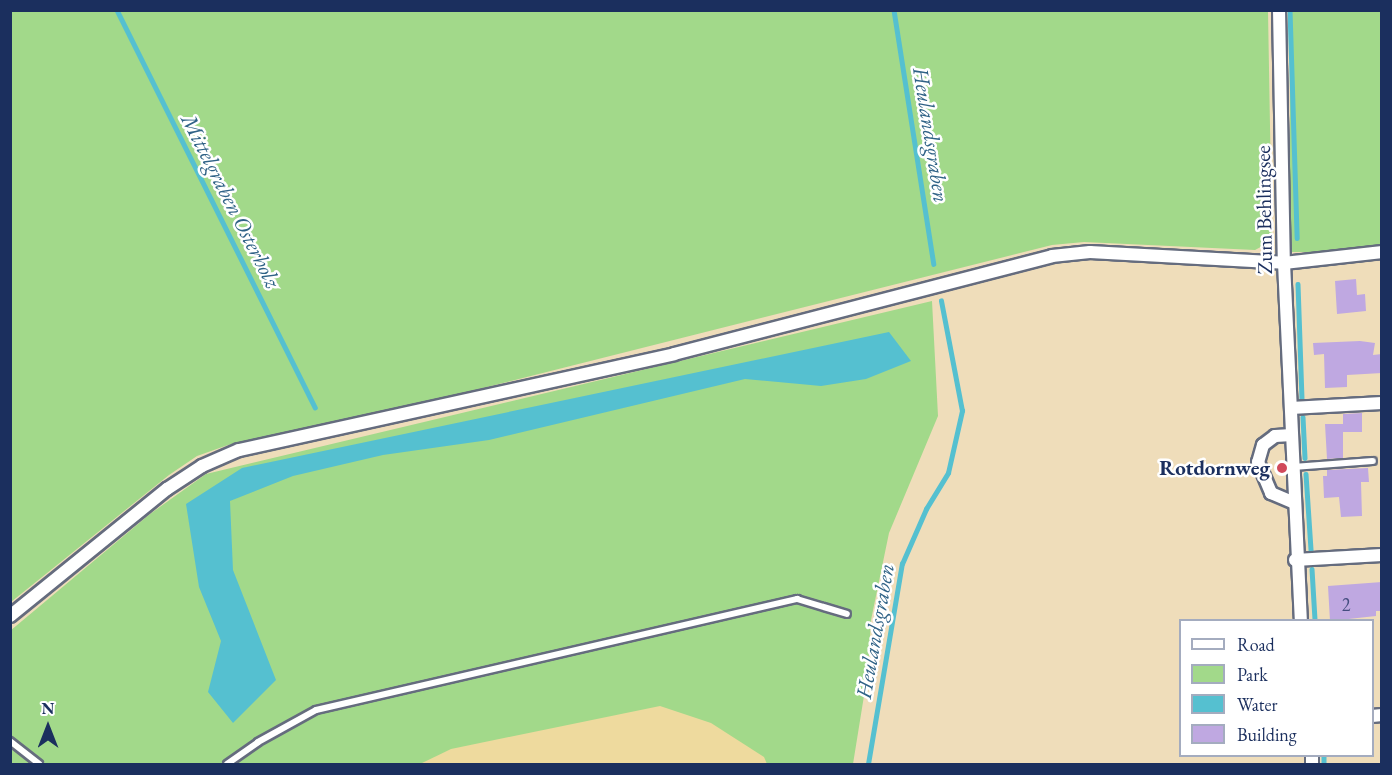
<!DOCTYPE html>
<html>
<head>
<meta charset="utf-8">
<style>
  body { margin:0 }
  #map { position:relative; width:1392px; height:775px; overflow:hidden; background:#efddba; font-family:"EB Garamond",serif }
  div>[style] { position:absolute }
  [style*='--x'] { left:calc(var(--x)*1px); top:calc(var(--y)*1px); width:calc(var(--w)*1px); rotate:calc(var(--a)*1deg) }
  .green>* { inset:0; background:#a2d98a; transform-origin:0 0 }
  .sand>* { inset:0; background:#eeda9e }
  .water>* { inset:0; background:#55c0d0 }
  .stream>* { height:4.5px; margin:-2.25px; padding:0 2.25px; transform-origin:2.25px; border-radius:2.25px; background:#55c0d0 }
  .building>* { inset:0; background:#bfa8e1 }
  .roads { filter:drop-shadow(2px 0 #656c7e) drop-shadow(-2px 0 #656c7e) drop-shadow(0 2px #656c7e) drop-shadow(0 -2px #656c7e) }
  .service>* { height:6px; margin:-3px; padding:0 3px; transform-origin:3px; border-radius:3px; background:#fff }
  .minor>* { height:12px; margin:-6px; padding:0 6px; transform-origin:6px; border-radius:6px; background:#fff }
  .dots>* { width:16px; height:16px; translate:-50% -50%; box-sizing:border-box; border:3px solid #fff; border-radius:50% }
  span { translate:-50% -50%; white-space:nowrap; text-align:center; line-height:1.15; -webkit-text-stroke:5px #fff; paint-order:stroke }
  .number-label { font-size:18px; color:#444d7f }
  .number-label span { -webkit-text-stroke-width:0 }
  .street-label { font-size:21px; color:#1b2f5e }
  .poi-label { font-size:21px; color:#1b2f5e; font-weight:700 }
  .right { translate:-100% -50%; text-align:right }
  .water-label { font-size:22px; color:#2f6286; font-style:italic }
  .frame { position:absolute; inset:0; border:12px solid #1b2f5e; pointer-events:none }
  .legend { position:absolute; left:1179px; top:619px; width:195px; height:138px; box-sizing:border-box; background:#fff; border:2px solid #a4acbf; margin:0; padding:8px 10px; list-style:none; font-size:18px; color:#1b2f5e }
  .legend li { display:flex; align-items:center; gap:12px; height:30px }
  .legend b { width:30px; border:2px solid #a4acbf }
  .north { position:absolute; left:18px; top:697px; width:60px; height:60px; -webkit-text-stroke:4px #fff; paint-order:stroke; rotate:0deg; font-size:16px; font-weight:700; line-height:24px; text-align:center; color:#1b2f5e }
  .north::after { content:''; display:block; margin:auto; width:21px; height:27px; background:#1b2f5e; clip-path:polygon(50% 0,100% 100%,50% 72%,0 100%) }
</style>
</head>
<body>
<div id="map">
  <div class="green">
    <div style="clip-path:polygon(11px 10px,1268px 11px,1272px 241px,1255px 250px,1084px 242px,1052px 245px,439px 399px,228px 445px,197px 456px,169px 475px,11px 602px)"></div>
    <div style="left:1290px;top:11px;width:91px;height:241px"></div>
    <div style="clip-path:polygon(932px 301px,938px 416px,889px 533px,871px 620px,868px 671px,853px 764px,11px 764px,10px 631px,150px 514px,206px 474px)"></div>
  </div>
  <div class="sand">
    <div style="clip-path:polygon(660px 706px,711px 723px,764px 757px,767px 764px,420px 764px,451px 749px)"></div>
  </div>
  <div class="water">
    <div style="clip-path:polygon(889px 332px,911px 361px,866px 379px,821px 386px,745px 379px,489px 440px,383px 455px,293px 476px,230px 501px,233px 570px,276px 680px,233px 723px,208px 692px,221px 641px,199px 587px,186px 504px,242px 468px)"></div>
  </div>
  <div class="stream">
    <div style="--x:117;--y:10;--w:444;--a:63.5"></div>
    <div style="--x:894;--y:10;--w:257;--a:81.1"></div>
    <div style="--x:1290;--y:10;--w:228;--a:88.2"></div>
    <div style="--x:1298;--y:284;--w:114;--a:88"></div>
    <div style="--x:1303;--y:417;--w:41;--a:87.2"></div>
    <div style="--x:1306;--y:474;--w:76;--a:86.2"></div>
    <div style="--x:1312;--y:569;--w:51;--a:86.6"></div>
    <div style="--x:1324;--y:756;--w:8;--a:90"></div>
    <div style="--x:868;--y:764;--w:203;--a:-80.4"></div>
    <div style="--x:902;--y:564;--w:60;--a:-66.4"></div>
    <div style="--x:926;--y:509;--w:42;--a:-58.6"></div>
    <div style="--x:948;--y:473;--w:64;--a:-77.3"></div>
    <div style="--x:962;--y:411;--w:112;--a:-100.8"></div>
  </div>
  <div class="building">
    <div style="clip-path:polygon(1356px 279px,1357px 295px,1365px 294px,1366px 311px,1337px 314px,1335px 281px)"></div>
    <div style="clip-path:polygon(1360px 341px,1375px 343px,1373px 355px,1382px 354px,1382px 373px,1347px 375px,1347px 387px,1325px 388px,1324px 354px,1314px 355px,1313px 343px)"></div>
    <div style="clip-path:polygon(1362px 413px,1362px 432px,1343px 432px,1343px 458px,1327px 459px,1325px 424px,1343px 424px,1343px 414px)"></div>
    <div style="clip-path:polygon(1368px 468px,1369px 482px,1361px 482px,1362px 516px,1341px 517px,1339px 497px,1324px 498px,1323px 476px,1327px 476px,1327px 470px)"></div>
    <div style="clip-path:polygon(1382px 582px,1382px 611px,1376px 611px,1376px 616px,1330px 621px,1328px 586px)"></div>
  </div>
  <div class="roads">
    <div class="service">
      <div style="--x:1293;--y:467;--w:80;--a:-4.3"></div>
      <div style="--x:10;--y:741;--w:37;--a:38"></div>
      <div style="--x:227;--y:764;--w:38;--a:-35"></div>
      <div style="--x:258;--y:742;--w:66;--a:-28.9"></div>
      <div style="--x:316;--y:710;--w:494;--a:-13"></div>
      <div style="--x:797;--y:599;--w:52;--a:16.7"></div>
    </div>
    <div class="minor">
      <div style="--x:1279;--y:10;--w:253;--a:88.9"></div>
      <div style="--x:1284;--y:263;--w:357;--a:87.3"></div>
      <div style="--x:1291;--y:408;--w:91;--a:-3.1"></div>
      <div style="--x:1292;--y:435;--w:17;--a:177"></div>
      <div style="--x:1275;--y:436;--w:15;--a:143"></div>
      <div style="--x:1263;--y:445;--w:18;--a:106"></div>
      <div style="--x:1258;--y:462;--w:34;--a:67"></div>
      <div style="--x:1271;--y:493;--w:25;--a:23"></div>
      <div style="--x:1295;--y:560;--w:87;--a:-3.3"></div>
      <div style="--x:10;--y:616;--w:202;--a:-39"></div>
      <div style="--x:167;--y:489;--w:42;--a:-33.3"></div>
      <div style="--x:202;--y:466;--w:40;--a:-23.4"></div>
      <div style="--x:239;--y:450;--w:445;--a:-12.4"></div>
      <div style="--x:674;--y:354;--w:390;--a:-14.5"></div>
      <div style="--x:1052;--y:256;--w:38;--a:-6"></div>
      <div style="--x:1090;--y:252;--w:194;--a:3.2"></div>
      <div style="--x:1284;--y:263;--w:99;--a:-6.4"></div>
      <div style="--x:1372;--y:716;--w:10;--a:-6"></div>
      <div style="--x:1312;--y:756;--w:8;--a:90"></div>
    </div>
  </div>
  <div class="dots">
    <div style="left:1282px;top:468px;background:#d1495b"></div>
  </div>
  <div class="number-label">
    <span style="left:1346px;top:605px">2</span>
  </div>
  <div class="street-label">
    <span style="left:1264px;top:210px;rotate:-91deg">Zum Behlingsee</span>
  </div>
  <div class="poi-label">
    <span class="right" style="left:1270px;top:468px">Rotdornweg</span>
  </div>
  <div class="water-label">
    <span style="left:931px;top:135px;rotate:81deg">Heulandsgraben</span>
    <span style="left:231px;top:201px;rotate:63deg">Mittelgraben Osterholz</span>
    <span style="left:875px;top:631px;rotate:-80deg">Heulandsgraben</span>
  </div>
  <div class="frame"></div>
  <ul class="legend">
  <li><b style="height:8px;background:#fff"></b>Road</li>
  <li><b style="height:16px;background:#a2d98a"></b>Park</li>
  <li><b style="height:16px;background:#55c0d0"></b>Water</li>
  <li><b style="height:16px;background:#bfa8e1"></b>Building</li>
  </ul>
  <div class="north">N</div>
</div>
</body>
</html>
